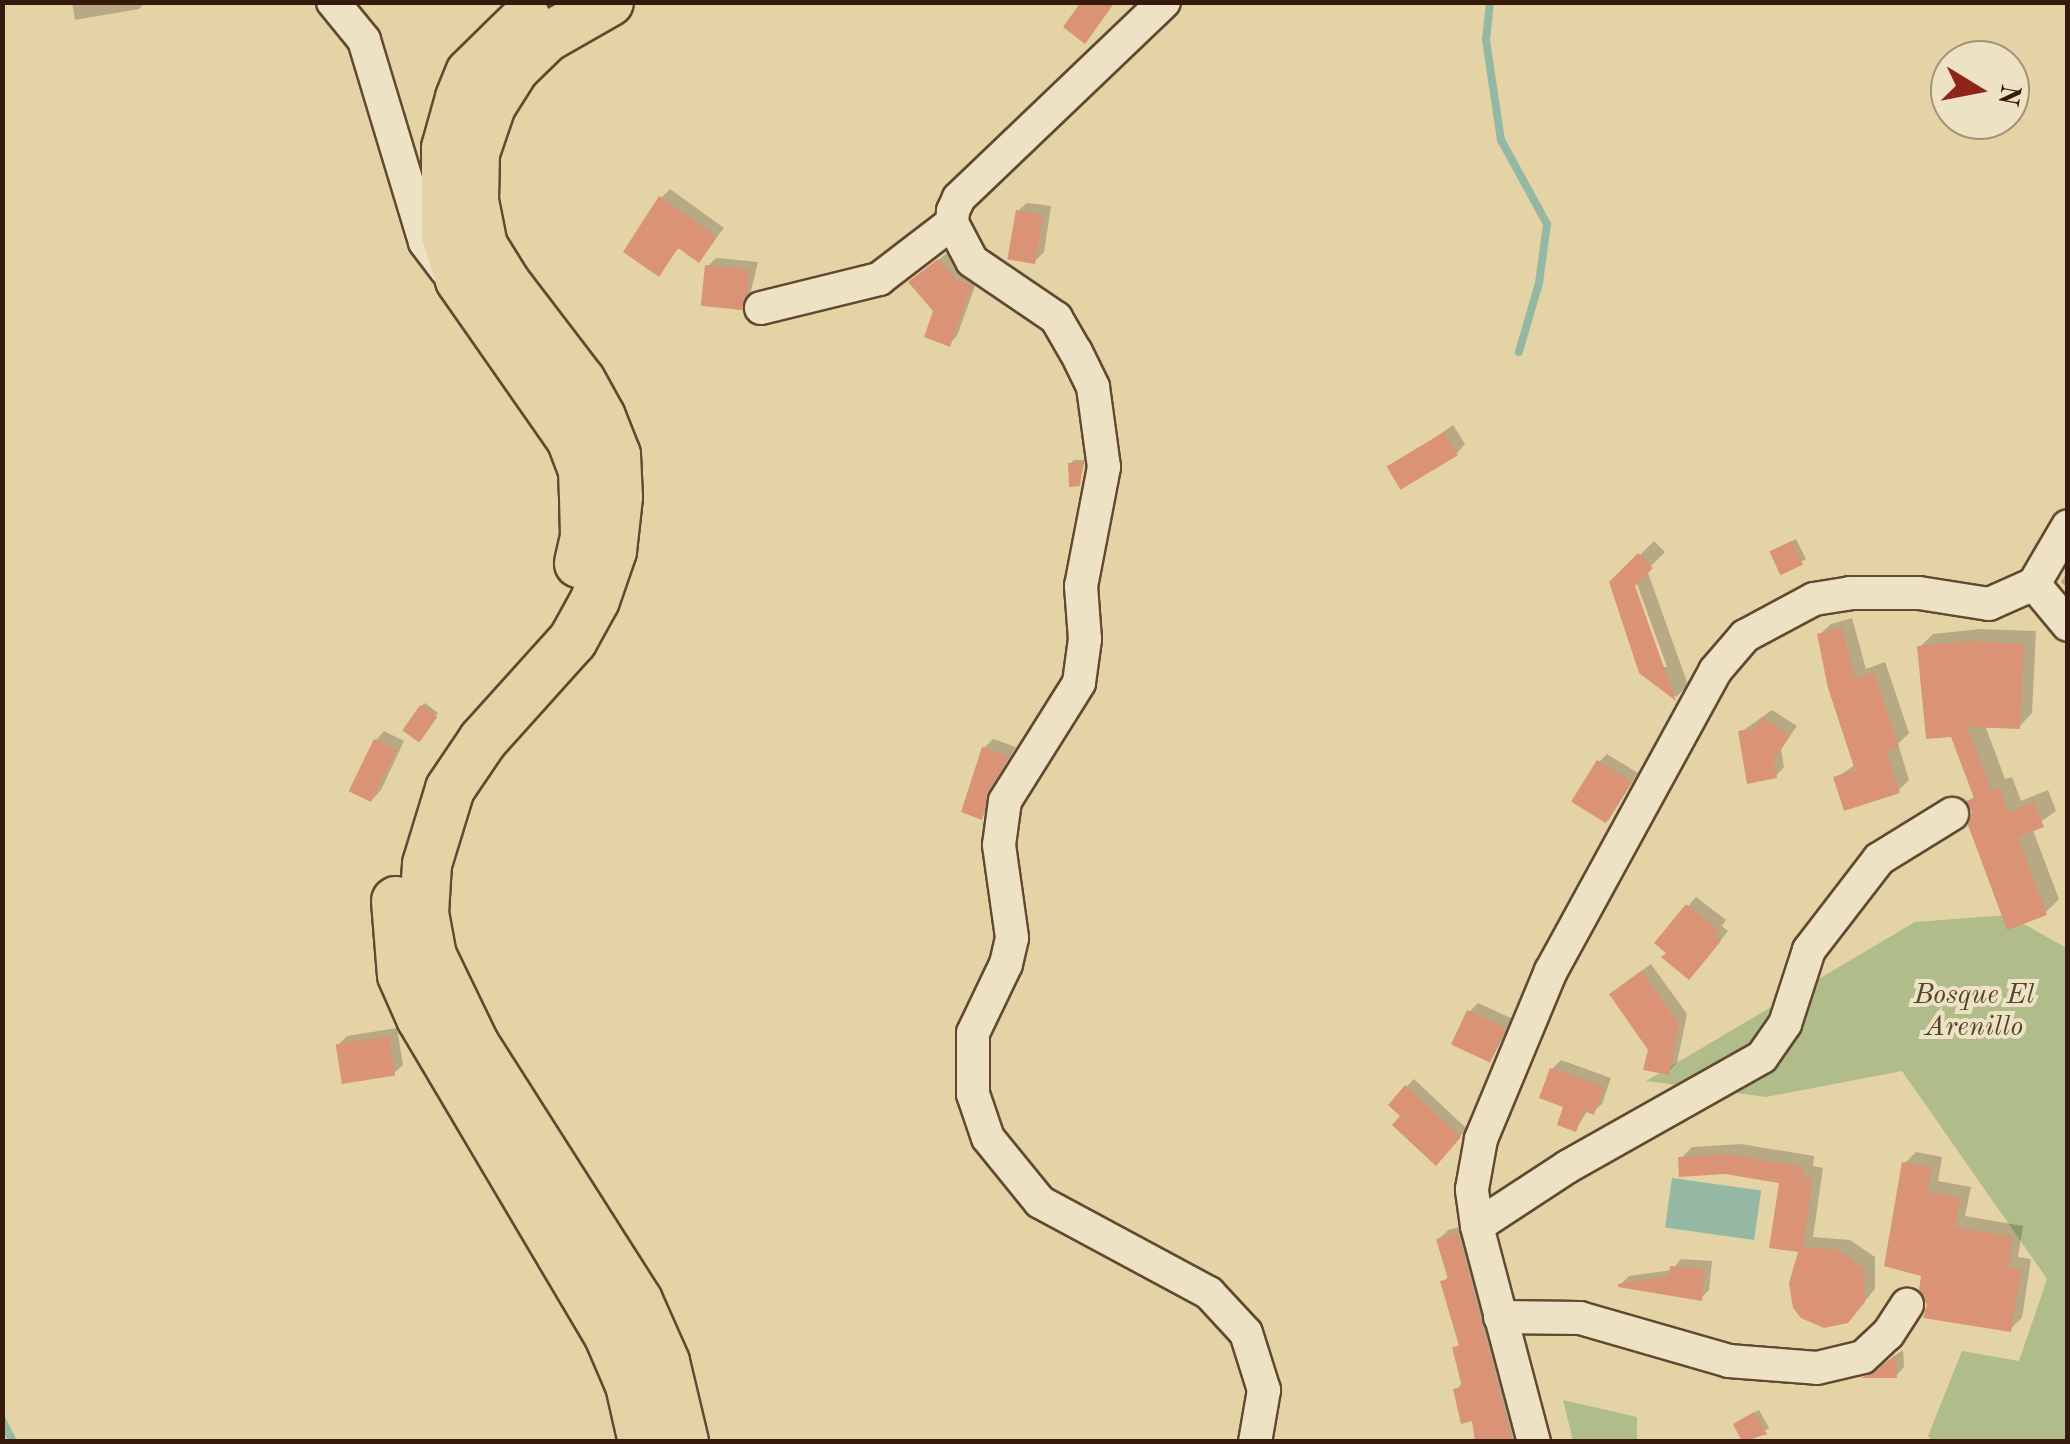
<!DOCTYPE html>
<html>
<head>
<meta charset="utf-8">
<style>
  body { margin:0 }
  #map { position:relative; width:2070px; height:1444px; overflow:hidden; background:#e4d4a5; font-family:"Old Standard TT",serif }
  div>[style] { position:absolute }
  [style*='--x'] { left:calc(var(--x)*1px); top:calc(var(--y)*1px); width:calc(var(--w)*1px); rotate:calc(var(--a)*1deg) }
  .green>* { inset:0; background:#b0bd8a }
  .water>* { inset:0; background:#95b8a5; transform-origin:0 0 }
  .shadow>* { inset:0; background:#0003; transform-origin:0 0 }
  .stream>* { height:8px; margin:-4px; padding:0 4px; transform-origin:4px; border-radius:4px; background:#95b8a5 }
  .building>* { inset:0; background:#da9475; transform-origin:0 0 }
  .roads { filter:drop-shadow(2px 0 #624932) drop-shadow(-2px 0 #624932) drop-shadow(0 2px #624932) drop-shadow(0 -2px #624932) }
  .minor>* { height:32px; margin:-16px; padding:0 16px; transform-origin:16px; border-radius:16px; background:#ede3c4 }
  .highway>* { height:48px; margin:-24px; padding:0 24px; transform-origin:24px; border-radius:24px; background:#e4d4a5 }
  span { translate:-50% -50%; white-space:nowrap; text-align:center; line-height:1.15; -webkit-text-stroke:8px #ede3c4; paint-order:stroke }
  .park-label { font-size:28px; color:#54442c; font-style:italic }
  .frame { position:absolute; inset:0; border:5px solid #361b0c; pointer-events:none }
  .north { position:absolute; left:1930px; top:40px; width:100px; height:100px; box-sizing:border-box; background:#ede3c4; border:2px solid #a4937a; border-radius:50%; rotate:100deg; font-size:28px; font-weight:700; line-height:40px; text-align:center; color:#361b0c }
  .north::after { content:''; display:block; margin:auto; width:35px; height:45px; background:#8f2418; clip-path:polygon(50% 0,100% 100%,50% 72%,0 100%) }
</style>
</head>
<body>
<div id="map">
  <div class="green">
    <div style="clip-path:polygon(2007px 915px,2067px 948px,2067px 1441px,1933px 1442px,1928px 1436px,1962px 1351px,2019px 1361px,2047px 1279px,1902px 1071px,1766px 1097px,1646px 1081px,1915px 922px)"></div>
    <div style="clip-path:polygon(1563px 1400px,1637px 1417px,1637px 1441px,1573px 1441px)"></div>
  </div>
  <div class="water">
    <div style="left:1672px;top:1178px;width:90px;height:50px;rotate:8deg"></div>
  </div>
  <div class="shadow">
    <div style="clip-path:polygon(72px 2px,146px 2px,139px 9px,75px 20px)"></div>
    <div style="clip-path:polygon(670px 189px,724px 228px,699px 260px,680px 246px,659px 273px,661px 198px)"></div>
    <div style="clip-path:polygon(1027px 203px,1051px 206px,1044px 252px,1035px 261px,1018px 211px)"></div>
    <div style="clip-path:polygon(947px 253px,964px 273px,978px 278px,957px 336px,949px 344px,919px 275px)"></div>
    <div style="clip-path:polygon(716px 258px,758px 262px,749px 299px,741px 307px,707px 267px)"></div>
    <div style="clip-path:polygon(1453px 425px,1465px 444px,1457px 453px,1391px 468px)"></div>
    <div style="clip-path:polygon(1074px 460px,1085px 460px,1079px 484px,1070px 464px)"></div>
    <div style="clip-path:polygon(1796px 539px,1806px 559px,1781px 573px,1775px 549px)"></div>
    <div style="clip-path:polygon(evenodd,1654px 541px,1665px 552px,1647px 570px,1688px 685px,1676px 697px,1642px 671px,1612px 583px,1654px 541px,1633px 573px,1667px 667px,1661px 667px,1629px 575px,1633px 573px)"></div>
    <div style="clip-path:polygon(2068px 571px,2068px 589px,2061px 582px)"></div>
    <div style="clip-path:polygon(1852px 618px,1866px 669px,1885px 662px,1909px 733px,1898px 744px,1909px 780px,1898px 791px,1836px 778px,1856px 764px,1819px 635px,1831px 624px)"></div>
    <div style="clip-path:polygon(1981px 629px,2036px 631px,2032px 713px,2019px 727px,1985px 725px,2005px 779px,2012px 777px,2021px 801px,2048px 790px,2056px 811px,2032px 828px,2059px 899px,2045px 913px,1969px 801px,1976px 795px,1920px 647px,1933px 634px)"></div>
    <div style="clip-path:polygon(425px 703px,438px 713px,421px 736px,421px 706px)"></div>
    <div style="clip-path:polygon(1772px 710px,1797px 726px,1781px 749px,1784px 767px,1776px 776px,1741px 732px)"></div>
    <div style="clip-path:polygon(384px 731px,404px 741px,381px 790px,373px 799px,376px 740px)"></div>
    <div style="clip-path:polygon(993px 739px,1016px 747px,996px 780px,990px 808px,982px 817px,984px 748px)"></div>
    <div style="clip-path:polygon(1607px 754px,1638px 773px,1608px 821px,1599px 762px)"></div>
    <div style="clip-path:polygon(1696px 897px,1726px 920px,1722px 926px,1728px 931px,1698px 969px,1657px 942px)"></div>
    <div style="clip-path:polygon(1651px 964px,1687px 1014px,1677px 1063px,1668px 1072px,1650px 1050px,1620px 986px)"></div>
    <div style="clip-path:polygon(1478px 1003px,1513px 1019px,1491px 1060px,1469px 1012px)"></div>
    <div style="clip-path:polygon(397px 1028px,403px 1065px,394px 1073px,338px 1045px,347px 1036px)"></div>
    <div style="clip-path:polygon(1561px 1060px,1611px 1078px,1602px 1104px,1593px 1112px,1588px 1110px,1576px 1129px,1552px 1069px)"></div>
    <div style="clip-path:polygon(1414px 1079px,1467px 1129px,1436px 1162px,1406px 1087px)"></div>
    <div style="clip-path:polygon(1741px 1144px,1814px 1156px,1813px 1166px,1823px 1168px,1813px 1237px,1850px 1240px,1875px 1257px,1875px 1289px,1859px 1308px,1801px 1250px,1781px 1181px,1681px 1158px,1692px 1147px)"></div>
    <div style="clip-path:polygon(1916px 1152px,1942px 1157px,1938px 1181px,1971px 1187px,1965px 1216px,2023px 1226px,2018px 1257px,2031px 1259px,2022px 1318px,2010px 1329px,1930px 1305px,1904px 1164px)"></div>
    <div style="clip-path:polygon(1463px 1226px,1526px 1442px,1478px 1442px,1475px 1418px,1456px 1390px,1463px 1382px,1455px 1348px,1461px 1343px,1443px 1282px,1450px 1275px,1439px 1239px,1448px 1230px)"></div>
    <div style="clip-path:polygon(1681px 1259px,1712px 1261px,1709px 1290px,1701px 1298px,1620px 1285px,1629px 1276px,1672px 1270px)"></div>
    <div style="clip-path:polygon(1903px 1350px,1904px 1367px,1896px 1376px,1866px 1376px)"></div>
    <div style="left:1759px;top:1410px;width:21px;height:27px;rotate:61deg"></div>
  </div>
  <div class="stream">
    <div style="--x:1490;--y:2;--w:38;--a:96"></div>
    <div style="--x:1486;--y:40;--w:101;--a:81.5"></div>
    <div style="--x:1501;--y:140;--w:96;--a:61.3"></div>
    <div style="--x:1547;--y:224;--w:60;--a:97.7"></div>
    <div style="--x:1539;--y:283;--w:72;--a:106.2"></div>
    <div style="--x:2;--y:1420;--w:25;--a:63"></div>
  </div>
  <div class="building">
    <div style="clip-path:polygon(1081px 2px,1115px 2px,1085px 44px,1063px 27px)"></div>
    <div style="clip-path:polygon(659px 196px,717px 237px,699px 263px,678px 248px,659px 277px,623px 252px)"></div>
    <div style="left:1016px;top:210px;width:28px;height:50px;rotate:10deg"></div>
    <div style="clip-path:polygon(938px 259px,957px 280px,972px 285px,950px 347px,924px 337px,933px 311px,908px 282px)"></div>
    <div style="left:705px;top:265px;width:45px;height:41px;rotate:6deg"></div>
    <div style="left:1444px;top:432px;width:27px;height:67px;rotate:59deg"></div>
    <div style="clip-path:polygon(1083px 462px,1080px 486px,1069px 487px,1068px 463px)"></div>
    <div style="left:1792px;top:541px;width:26px;height:25px;rotate:65deg"></div>
    <div style="clip-path:polygon(1638px 553px,1653px 568px,1635px 586px,1676px 701px,1639px 673px,1609px 582px)"></div>
    <div style="clip-path:polygon(1842px 627px,1855px 678px,1874px 672px,1899px 746px,1886px 751px,1900px 793px,1844px 811px,1833px 777px,1855px 770px,1828px 688px,1817px 634px)"></div>
    <div style="clip-path:polygon(1966px 641px,2024px 644px,2020px 729px,1967px 727px,1992px 791px,1999px 788px,2008px 812px,2034px 802px,2044px 827px,2018px 837px,2047px 915px,2007px 930px,1968px 825px,1972px 812px,1966px 801px,1974px 798px,1951px 737px,1926px 739px,1917px 646px)"></div>
    <div style="left:420px;top:705px;width:21px;height:31px;rotate:35deg"></div>
    <div style="clip-path:polygon(1762px 717px,1790px 736px,1774px 760px,1777px 778px,1747px 784px,1738px 731px,1755px 728px)"></div>
    <div style="left:374px;top:739px;width:25px;height:58px;rotate:26deg"></div>
    <div style="clip-path:polygon(982px 747px,1010px 756px,988px 791px,982px 820px,961px 812px)"></div>
    <div style="left:1597px;top:760px;width:41px;height:49px;rotate:32deg"></div>
    <div style="clip-path:polygon(1686px 904px,1719px 930px,1715px 936px,1721px 941px,1689px 980px,1661px 957px,1666px 953px,1654px 943px)"></div>
    <div style="clip-path:polygon(1642px 971px,1679px 1024px,1669px 1075px,1643px 1070px,1648px 1050px,1609px 994px)"></div>
    <div style="left:1467px;top:1010px;width:43px;height:38px;rotate:25deg"></div>
    <div style="left:389px;top:1036px;width:40px;height:54px;rotate:81deg"></div>
    <div style="clip-path:polygon(1550px 1068px,1604px 1087px,1594px 1115px,1584px 1111px,1576px 1132px,1557px 1125px,1563px 1107px,1539px 1098px)"></div>
    <div style="clip-path:polygon(1405px 1085px,1461px 1137px,1436px 1166px,1392px 1125px,1400px 1116px,1388px 1105px)"></div>
    <div style="clip-path:polygon(1728px 1154px,1804px 1167px,1803px 1177px,1813px 1179px,1803px 1247px,1838px 1250px,1864px 1269px,1865px 1302px,1848px 1323px,1824px 1328px,1801px 1318px,1793px 1308px,1789px 1283px,1798px 1252px,1769px 1248px,1779px 1183px,1725px 1174px,1679px 1177px,1678px 1157px)"></div>
    <div style="clip-path:polygon(1902px 1162px,1932px 1168px,1928px 1192px,1961px 1198px,1955px 1227px,2013px 1237px,2008px 1268px,2021px 1270px,2011px 1332px,1923px 1318px,1927px 1305px,1919px 1289px,1921px 1276px,1884px 1266px)"></div>
    <div style="clip-path:polygon(1452px 1234px,1458px 1234px,1513px 1442px,1475px 1442px,1472px 1421px,1461px 1424px,1453px 1389px,1462px 1387px,1452px 1347px,1459px 1346px,1440px 1281px,1448px 1279px,1436px 1239px)"></div>
    <div style="clip-path:polygon(1670px 1266px,1705px 1269px,1702px 1301px,1618px 1287px,1618px 1284px,1669px 1276px)"></div>
    <div style="clip-path:polygon(1895px 1355px,1897px 1378px,1860px 1378px,1876px 1372px)"></div>
    <div style="clip-path:polygon(1754px 1412px,1767px 1434px,1742px 1442px,1733px 1424px)"></div>
  </div>
  <div class="roads">
    <div class="minor">
      <div style="--x:333;--y:2;--w:49;--a:50.8"></div>
      <div style="--x:364;--y:40;--w:211;--a:73.2"></div>
      <div style="--x:425;--y:242;--w:35;--a:53"></div>
      <div style="--x:1164;--y:2;--w:284;--a:136.3"></div>
      <div style="--x:959;--y:198;--w:14;--a:115"></div>
      <div style="--x:953;--y:211;--w:12;--a:95"></div>
      <div style="--x:952;--y:223;--w:43;--a:62.2"></div>
      <div style="--x:972;--y:261;--w:102;--a:34.2"></div>
      <div style="--x:1056;--y:318;--w:39;--a:60"></div>
      <div style="--x:1076;--y:352;--w:39;--a:64"></div>
      <div style="--x:1093;--y:387;--w:81;--a:82.2"></div>
      <div style="--x:1104;--y:467;--w:121;--a:100.9"></div>
      <div style="--x:1081;--y:586;--w:53;--a:85.7"></div>
      <div style="--x:1085;--y:639;--w:44;--a:97.8"></div>
      <div style="--x:1079;--y:683;--w:139;--a:122.1"></div>
      <div style="--x:1005;--y:801;--w:44;--a:97.8"></div>
      <div style="--x:999;--y:845;--w:94;--a:82"></div>
      <div style="--x:1012;--y:938;--w:27;--a:103"></div>
      <div style="--x:1006;--y:964;--w:76;--a:115.6"></div>
      <div style="--x:973;--y:1033;--w:61;--a:90"></div>
      <div style="--x:973;--y:1094;--w:46;--a:71.2"></div>
      <div style="--x:988;--y:1138;--w:82;--a:50.9"></div>
      <div style="--x:1040;--y:1202;--w:192;--a:28.3"></div>
      <div style="--x:1209;--y:1293;--w:54;--a:47.2"></div>
      <div style="--x:1246;--y:1333;--w:60;--a:72.5"></div>
      <div style="--x:1264;--y:1390;--w:53;--a:99.8"></div>
      <div style="--x:761;--y:308;--w:122;--a:-13.8"></div>
      <div style="--x:879;--y:279;--w:92;--a:-37.5"></div>
      <div style="--x:2034;--y:584;--w:53;--a:50.3"></div>
      <div style="--x:1477;--y:1226;--w:108;--a:-33.2"></div>
      <div style="--x:1567;--y:1167;--w:224;--a:-29.4"></div>
      <div style="--x:1762;--y:1057;--w:40;--a:-55.1"></div>
      <div style="--x:1785;--y:1024;--w:78;--a:-72"></div>
      <div style="--x:1809;--y:950;--w:115;--a:-52.4"></div>
      <div style="--x:1879;--y:859;--w:86;--a:-31.7"></div>
      <div style="--x:1500;--y:1317;--w:80;--a:0.7"></div>
      <div style="--x:1580;--y:1318;--w:155;--a:16.1"></div>
      <div style="--x:1729;--y:1361;--w:88;--a:4.5"></div>
      <div style="--x:1817;--y:1368;--w:47;--a:-13.4"></div>
      <div style="--x:1863;--y:1357;--w:34;--a:-43"></div>
      <div style="--x:1888;--y:1334;--w:35;--a:-57"></div>
      <div style="--x:1534;--y:1442;--w:223;--a:-104.8"></div>
      <div style="--x:1477;--y:1226;--w:37;--a:-98"></div>
      <div style="--x:1472;--y:1189;--w:51;--a:-79.8"></div>
      <div style="--x:1481;--y:1139;--w:182;--a:-67.4"></div>
      <div style="--x:1551;--y:971;--w:342;--a:-61.3"></div>
      <div style="--x:1715;--y:671;--w:46;--a:-49.4"></div>
      <div style="--x:1745;--y:636;--w:78;--a:-28.2"></div>
      <div style="--x:1814;--y:599;--w:36;--a:-9"></div>
      <div style="--x:1850;--y:593;--w:69;--a:0"></div>
      <div style="--x:1919;--y:593;--w:71;--a:8.9"></div>
      <div style="--x:1989;--y:604;--w:49;--a:-24"></div>
      <div style="--x:2034;--y:584;--w:67;--a:-59.6"></div>
    </div>
    <div class="highway">
      <div style="--x:609;--y:2;--w:73;--a:150.3"></div>
      <div style="--x:546;--y:38;--w:43;--a:135.9"></div>
      <div style="--x:515;--y:68;--w:45;--a:122.3"></div>
      <div style="--x:491;--y:106;--w:50;--a:108.8"></div>
      <div style="--x:475;--y:153;--w:48;--a:91.2"></div>
      <div style="--x:474;--y:201;--w:46;--a:78.7"></div>
      <div style="--x:483;--y:246;--w:44;--a:58.1"></div>
      <div style="--x:506;--y:283;--w:123;--a:52.6"></div>
      <div style="--x:581;--y:381;--w:41;--a:60.9"></div>
      <div style="--x:601;--y:417;--w:41;--a:68.5"></div>
      <div style="--x:616;--y:455;--w:42;--a:87.3"></div>
      <div style="--x:618;--y:497;--w:54;--a:96.3"></div>
      <div style="--x:612;--y:551;--w:52;--a:109.1"></div>
      <div style="--x:595;--y:600;--w:46;--a:118.8"></div>
      <div style="--x:573;--y:640;--w:135;--a:132"></div>
      <div style="--x:483;--y:740;--w:59;--a:124"></div>
      <div style="--x:450;--y:789;--w:78;--a:107"></div>
      <div style="--x:427;--y:864;--w:49;--a:93.5"></div>
      <div style="--x:424;--y:913;--w:44;--a:79.5"></div>
      <div style="--x:432;--y:956;--w:99;--a:64.2"></div>
      <div style="--x:475;--y:1045;--w:303;--a:57.5"></div>
      <div style="--x:638;--y:1301;--w:67;--a:66.1"></div>
      <div style="--x:665;--y:1362;--w:82;--a:76.6"></div>
      <div style="--x:526;--y:18;--w:78;--a:135.5"></div>
      <div style="--x:470;--y:73;--w:27;--a:112"></div>
      <div style="--x:460;--y:98;--w:52;--a:105.6"></div>
      <div style="--x:446;--y:148;--w:87;--a:90"></div>
      <div style="--x:446;--y:235;--w:47;--a:72.7"></div>
      <div style="--x:460;--y:280;--w:194;--a:55.1"></div>
      <div style="--x:571;--y:439;--w:33;--a:69"></div>
      <div style="--x:583;--y:470;--w:26;--a:88"></div>
      <div style="--x:584;--y:496;--w:41;--a:88.6"></div>
      <div style="--x:585;--y:537;--w:27;--a:103"></div>
      <div style="--x:396;--y:901;--w:74;--a:85.4"></div>
      <div style="--x:402;--y:975;--w:47;--a:66.2"></div>
      <div style="--x:421;--y:1018;--w:369;--a:59.4"></div>
      <div style="--x:609;--y:1336;--w:53;--a:66.8"></div>
      <div style="--x:630;--y:1385;--w:58;--a:77.2"></div>
    </div>
  </div>
  <div class="park-label">
    <span style="left:1974px;top:1012px">Bosque El<br>Arenillo</span>
  </div>
  <div class="frame"></div>
  <div class="north">N</div>
</div>
</body>
</html>
